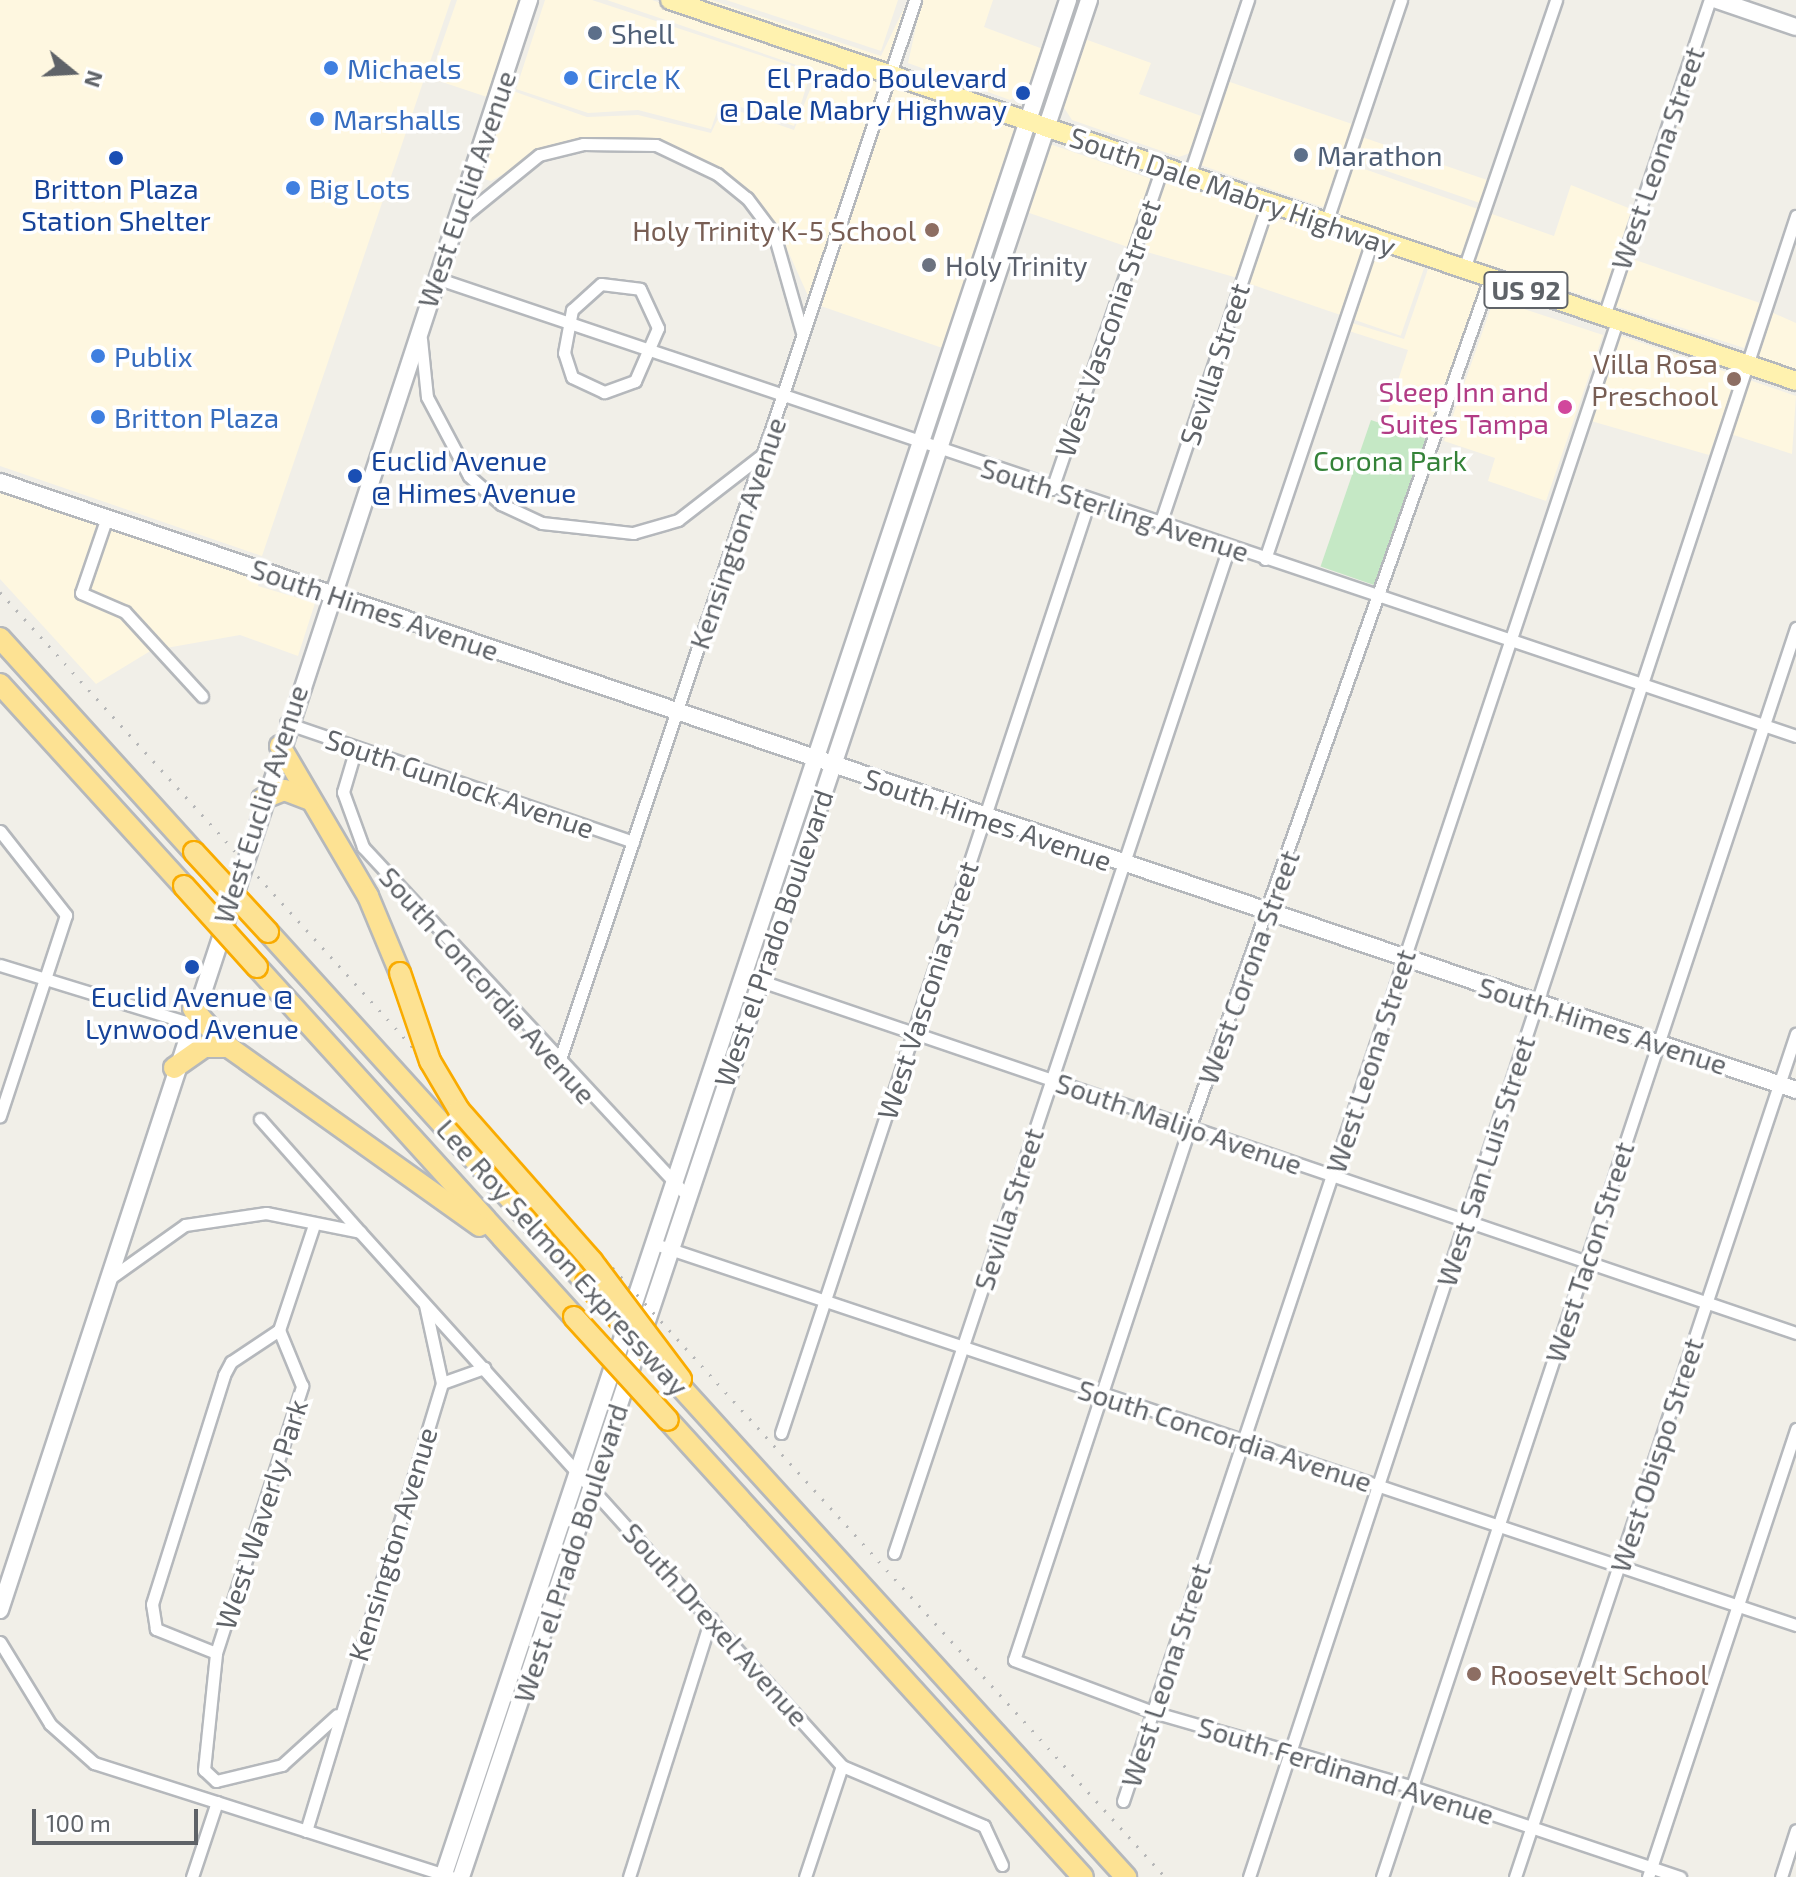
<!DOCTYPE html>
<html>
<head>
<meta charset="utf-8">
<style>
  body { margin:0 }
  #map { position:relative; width:1796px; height:1877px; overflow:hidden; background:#f1efe8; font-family:"Exo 2",sans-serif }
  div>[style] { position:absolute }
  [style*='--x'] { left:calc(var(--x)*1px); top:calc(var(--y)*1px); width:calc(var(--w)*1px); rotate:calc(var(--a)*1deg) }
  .commercial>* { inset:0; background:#fef7e0; transform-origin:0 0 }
  .green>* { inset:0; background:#c5e8c5; transform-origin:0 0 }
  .roads { filter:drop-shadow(2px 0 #b5b8bc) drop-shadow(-2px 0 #b5b8bc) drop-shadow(0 2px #b5b8bc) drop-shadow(0 -2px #b5b8bc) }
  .street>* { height:11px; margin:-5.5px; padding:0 5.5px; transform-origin:5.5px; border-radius:5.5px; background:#fff }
  .secondary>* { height:16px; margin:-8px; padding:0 8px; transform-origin:8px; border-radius:8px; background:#fff }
  .primary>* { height:18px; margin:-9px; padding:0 9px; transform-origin:9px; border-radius:9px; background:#fff2af }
  .highway>* { height:20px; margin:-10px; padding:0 10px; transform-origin:10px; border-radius:10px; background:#fde293 }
  .rail>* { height:3px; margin-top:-1.5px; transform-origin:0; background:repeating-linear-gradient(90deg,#b6b7b8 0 2px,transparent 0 12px) }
  .bridges { filter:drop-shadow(2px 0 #f9ab00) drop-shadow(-2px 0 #f9ab00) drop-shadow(0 2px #f9ab00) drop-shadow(0 -2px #f9ab00) }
  .highway-bridge>* { height:20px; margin:-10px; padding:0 10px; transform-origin:10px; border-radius:10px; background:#fde293 }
  .dots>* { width:22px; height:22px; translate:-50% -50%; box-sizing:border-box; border:4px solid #fff; border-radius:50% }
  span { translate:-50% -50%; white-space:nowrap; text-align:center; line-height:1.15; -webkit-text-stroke:7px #fff; paint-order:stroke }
  .shield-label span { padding:2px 6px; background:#fff; border:2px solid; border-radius:6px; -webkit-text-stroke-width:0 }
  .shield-label { font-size:26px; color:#5f6368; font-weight:700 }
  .service-label { font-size:28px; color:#4e5e75 }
  .left { translate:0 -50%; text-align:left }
  .shop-label { font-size:28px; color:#366cbe }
  .transit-label { font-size:28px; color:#164399 }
  .right { translate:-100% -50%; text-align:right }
  .street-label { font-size:28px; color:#5f6368 }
  .education-label { font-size:28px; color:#785e54 }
  .worship-label { font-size:28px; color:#5b616d }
  .hotel-label { font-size:28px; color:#b23c85 }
  .park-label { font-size:28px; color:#348238 }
  .north { position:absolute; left:32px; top:32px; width:80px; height:80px; -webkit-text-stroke:6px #fff; paint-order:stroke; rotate:108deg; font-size:22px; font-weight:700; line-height:32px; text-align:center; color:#5f6368 }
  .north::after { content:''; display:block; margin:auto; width:28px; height:36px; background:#5f6368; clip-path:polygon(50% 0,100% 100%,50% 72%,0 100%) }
  .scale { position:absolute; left:32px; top:1809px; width:166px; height:36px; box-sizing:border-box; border:4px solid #5f6368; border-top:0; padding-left:10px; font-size:24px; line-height:28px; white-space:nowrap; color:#5f6368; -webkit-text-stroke:6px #fff; paint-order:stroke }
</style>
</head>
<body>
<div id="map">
  <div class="commercial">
    <div style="clip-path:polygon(0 0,451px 0,262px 556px,0 466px)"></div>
    <div style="clip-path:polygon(457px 0,522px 0,490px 98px,430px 78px)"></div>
    <div style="clip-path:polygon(536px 0,510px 90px,587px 117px,638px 115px,711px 133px,724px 106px,794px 130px,817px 72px,607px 0,652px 0,883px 77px,809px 298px,779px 231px,751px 194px,720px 169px,659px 140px,560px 143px,491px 181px,477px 177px)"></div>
    <div style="clip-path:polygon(545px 0,592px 0,811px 72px,794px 126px,721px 100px,711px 129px,638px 110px,588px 113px,516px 89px)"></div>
    <div style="clip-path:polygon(688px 0,711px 0,881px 56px,908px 0,886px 66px)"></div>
    <div style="clip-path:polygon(726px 0,898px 0,881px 51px)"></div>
    <div style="clip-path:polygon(922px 0,993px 0,984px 27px,1043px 49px,1029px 89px,1010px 100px,908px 63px)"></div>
    <div style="clip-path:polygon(1082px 38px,1151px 63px,1139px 94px,1204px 117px,1190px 153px,1179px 157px,1072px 120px,1061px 103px)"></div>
    <div style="left:895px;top:81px;width:131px;height:237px;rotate:19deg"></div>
    <div style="left:1227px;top:81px;width:133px;height:88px;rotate:19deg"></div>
    <div style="left:1362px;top:137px;width:133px;height:24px;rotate:19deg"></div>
    <div style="left:1047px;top:143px;width:111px;height:72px;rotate:19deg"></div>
    <div style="clip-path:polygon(1353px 165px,1554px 236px,1571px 185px,1636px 211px,1621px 255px,1760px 303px,1744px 348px,1343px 217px,1338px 212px)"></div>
    <div style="left:1164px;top:182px;width:99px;height:72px;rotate:16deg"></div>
    <div style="left:1271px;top:215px;width:162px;height:72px;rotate:19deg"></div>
    <div style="clip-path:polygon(1429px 266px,1482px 281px,1430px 436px,1385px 420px,1408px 350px,1349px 331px,1352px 323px,1404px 339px)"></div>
    <div style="clip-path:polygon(1494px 299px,1603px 335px,1546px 501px,1488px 481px,1495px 458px,1444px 441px)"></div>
    <div style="clip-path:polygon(1771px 312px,1796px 323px,1796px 375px,1754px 361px)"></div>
    <div style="clip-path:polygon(1619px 335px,1796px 396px,1792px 454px,1718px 430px,1709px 455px,1591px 421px)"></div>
    <div style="clip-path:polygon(0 472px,260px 561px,266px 559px,264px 564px)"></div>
    <div style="clip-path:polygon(0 488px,99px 521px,75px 591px,121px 617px,152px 650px,96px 684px,0 579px)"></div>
    <div style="clip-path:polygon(111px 525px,261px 575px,258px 586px,315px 603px,298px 656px,240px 635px,166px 648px,130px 609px,89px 590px)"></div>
  </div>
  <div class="green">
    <div style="left:1371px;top:420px;width:61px;height:155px;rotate:19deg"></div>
  </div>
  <div class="roads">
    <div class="street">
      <div style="--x:1189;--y:176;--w:186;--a:-71.5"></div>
      <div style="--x:459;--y:220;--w:103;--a:-39.1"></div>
      <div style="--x:539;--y:155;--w:45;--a:-14"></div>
      <div style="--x:583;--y:144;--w:73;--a:0.8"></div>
      <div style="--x:656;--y:145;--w:68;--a:25.4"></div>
      <div style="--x:717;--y:174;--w:38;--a:39"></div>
      <div style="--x:747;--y:198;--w:45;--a:53.1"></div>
      <div style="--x:774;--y:234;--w:102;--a:74.1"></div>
      <div style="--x:1326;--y:223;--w:235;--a:-71.4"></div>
      <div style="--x:1464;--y:269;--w:284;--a:-71.1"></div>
      <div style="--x:436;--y:278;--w:1435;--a:18.61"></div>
      <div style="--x:1490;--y:278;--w:900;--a:109.48"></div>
      <div style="--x:1190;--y:1126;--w:562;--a:108.24"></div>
      <div style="--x:1014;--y:1660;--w:148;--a:20.5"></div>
      <div style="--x:1153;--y:1712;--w:270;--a:16.1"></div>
      <div style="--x:1412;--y:1787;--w:283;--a:18.6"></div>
      <div style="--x:601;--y:284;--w:39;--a:7"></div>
      <div style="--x:640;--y:289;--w:43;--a:65.2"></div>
      <div style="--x:658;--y:328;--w:58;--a:113.5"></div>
      <div style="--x:635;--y:381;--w:33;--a:160"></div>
      <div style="--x:604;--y:392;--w:35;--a:-155"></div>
      <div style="--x:572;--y:377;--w:25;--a:-108"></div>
      <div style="--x:564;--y:353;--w:44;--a:-79.5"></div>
      <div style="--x:572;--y:310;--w:39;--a:-42"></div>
      <div style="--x:1604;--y:316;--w:333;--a:-71.5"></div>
      <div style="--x:421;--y:339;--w:58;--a:84.1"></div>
      <div style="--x:427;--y:397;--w:89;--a:62"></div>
      <div style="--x:469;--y:476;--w:43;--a:41.2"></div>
      <div style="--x:501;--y:504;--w:45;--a:24.9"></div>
      <div style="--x:542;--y:523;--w:92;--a:6.3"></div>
      <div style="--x:633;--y:533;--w:47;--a:-16.1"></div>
      <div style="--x:678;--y:520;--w:108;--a:-37.8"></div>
      <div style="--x:1052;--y:489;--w:340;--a:-71.1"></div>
      <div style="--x:107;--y:517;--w:80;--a:108.9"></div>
      <div style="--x:81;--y:593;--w:48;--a:23.4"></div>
      <div style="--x:125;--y:612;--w:114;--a:47.5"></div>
      <div style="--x:1160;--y:524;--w:339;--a:-71.4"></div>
      <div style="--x:1265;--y:559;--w:338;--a:-71.4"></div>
      <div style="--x:286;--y:723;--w:367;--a:18.9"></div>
      <div style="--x:356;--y:748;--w:46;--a:106.5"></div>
      <div style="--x:343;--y:792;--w:59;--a:70"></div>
      <div style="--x:363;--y:847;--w:476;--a:47.1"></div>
      <div style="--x:0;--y:831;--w:107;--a:51.8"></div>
      <div style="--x:66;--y:915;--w:212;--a:108.2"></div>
      <div style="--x:0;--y:965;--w:198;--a:17.1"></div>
      <div style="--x:755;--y:979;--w:1100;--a:18.78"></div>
      <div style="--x:558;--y:1065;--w:1123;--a:-71.47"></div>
      <div style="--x:260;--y:1119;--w:151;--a:48.5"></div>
      <div style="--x:655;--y:1244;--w:1203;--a:18.47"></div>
      <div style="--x:109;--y:1279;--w:93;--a:-35.4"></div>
      <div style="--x:185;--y:1225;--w:82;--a:-8.4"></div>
      <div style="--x:266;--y:1213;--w:96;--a:11.4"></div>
      <div style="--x:360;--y:1232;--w:719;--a:47.93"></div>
      <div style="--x:842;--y:1766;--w:154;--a:22.9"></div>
      <div style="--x:984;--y:1826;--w:43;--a:65.2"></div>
      <div style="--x:279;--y:1330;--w:108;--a:-71.6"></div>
      <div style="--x:442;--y:1383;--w:45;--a:-19.7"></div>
      <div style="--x:781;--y:1433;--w:982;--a:-71.71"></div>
      <div style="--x:894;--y:1553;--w:1060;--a:-71.58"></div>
      <div style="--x:0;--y:1642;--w:96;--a:58.6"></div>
      <div style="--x:50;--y:1724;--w:59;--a:41.6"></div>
      <div style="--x:94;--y:1763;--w:375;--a:17.7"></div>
      <div style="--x:216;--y:1653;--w:65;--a:-158.2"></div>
      <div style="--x:156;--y:1629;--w:25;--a:-99"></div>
      <div style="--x:152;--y:1604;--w:240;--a:-72.5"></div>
      <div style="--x:224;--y:1375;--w:15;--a:-62"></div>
      <div style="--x:231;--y:1362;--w:58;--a:-33.7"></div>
      <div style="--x:216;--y:1781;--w:16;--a:-137"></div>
      <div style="--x:204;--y:1770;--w:118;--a:-84.1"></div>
      <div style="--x:216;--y:1653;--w:281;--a:-72.1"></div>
      <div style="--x:302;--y:1386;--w:61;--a:-112.3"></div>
      <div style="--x:216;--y:1781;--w:68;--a:-13.6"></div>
      <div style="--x:282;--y:1765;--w:74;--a:-42.3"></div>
      <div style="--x:1123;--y:1801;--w:1560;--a:-71.54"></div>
      <div style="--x:306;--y:1831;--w:468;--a:-73.1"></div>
      <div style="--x:442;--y:1383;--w:80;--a:-102.3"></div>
      <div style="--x:192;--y:1877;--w:79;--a:-71.6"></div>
      <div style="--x:629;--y:1877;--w:271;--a:-72.4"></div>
      <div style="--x:805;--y:1877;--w:117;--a:-71.6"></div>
      <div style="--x:1249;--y:1877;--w:1749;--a:-71.77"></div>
      <div style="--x:1382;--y:1877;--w:1316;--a:-71.66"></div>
      <div style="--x:1515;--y:1877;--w:889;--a:-71.57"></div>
      <div style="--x:1648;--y:1877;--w:472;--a:-71.7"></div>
      <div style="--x:1781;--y:1877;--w:49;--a:-72.3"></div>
    </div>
    <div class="secondary">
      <div style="--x:1717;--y:0;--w:83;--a:18.9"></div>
      <div style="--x:0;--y:482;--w:1896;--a:18.7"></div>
      <div style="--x:0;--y:1610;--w:1695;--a:-71.81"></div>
      <div style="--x:443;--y:1877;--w:1978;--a:-71.58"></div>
      <div style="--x:461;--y:1877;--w:1979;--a:-71.5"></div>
    </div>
    <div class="primary">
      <div style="--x:670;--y:0;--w:1189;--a:18.69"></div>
    </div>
    <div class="highway">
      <div style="--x:0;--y:638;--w:289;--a:47.8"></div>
      <div style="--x:0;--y:684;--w:273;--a:47.7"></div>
      <div style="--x:280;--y:746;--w:174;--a:59.6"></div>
      <div style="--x:368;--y:896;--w:83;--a:67.4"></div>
      <div style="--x:262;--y:799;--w:24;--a:-22"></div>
      <div style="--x:284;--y:790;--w:28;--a:21"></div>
      <div style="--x:268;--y:932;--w:474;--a:47.8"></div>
      <div style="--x:257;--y:967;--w:472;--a:47.8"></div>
      <div style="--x:193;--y:1009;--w:45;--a:48.6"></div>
      <div style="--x:223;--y:1043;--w:315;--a:35.5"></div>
      <div style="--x:174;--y:1068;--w:37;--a:-35"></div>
      <div style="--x:204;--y:1047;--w:25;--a:0"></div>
      <div style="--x:679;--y:1385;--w:665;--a:47.74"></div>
      <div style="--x:668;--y:1420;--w:617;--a:47.76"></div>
    </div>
  </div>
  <div class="rail">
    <div style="--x:0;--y:592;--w:1734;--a:47.8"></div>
  </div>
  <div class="bridges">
    <div class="highway-bridge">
      <div style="--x:194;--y:852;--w:109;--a:47.2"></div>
      <div style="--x:184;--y:886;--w:109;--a:48"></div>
      <div style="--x:400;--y:973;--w:93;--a:71.2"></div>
      <div style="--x:430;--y:1061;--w:57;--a:59.4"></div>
      <div style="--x:459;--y:1110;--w:201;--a:48.6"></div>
      <div style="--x:592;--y:1261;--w:148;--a:53"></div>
      <div style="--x:586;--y:1283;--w:93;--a:47.6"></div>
      <div style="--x:574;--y:1317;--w:139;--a:47.6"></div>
    </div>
  </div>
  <div class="dots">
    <div style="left:595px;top:33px;background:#5c6f8a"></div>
    <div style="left:331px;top:68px;background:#3f7fe0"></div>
    <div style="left:571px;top:78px;background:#3f7fe0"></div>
    <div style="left:1023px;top:93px;background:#1a4fb4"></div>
    <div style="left:317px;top:119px;background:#3f7fe0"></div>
    <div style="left:1301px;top:155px;background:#5c6f8a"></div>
    <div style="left:116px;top:158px;background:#1a4fb4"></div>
    <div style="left:293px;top:188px;background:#3f7fe0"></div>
    <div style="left:932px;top:230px;background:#8d6e63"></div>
    <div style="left:929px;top:265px;background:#6b7280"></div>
    <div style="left:98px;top:356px;background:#3f7fe0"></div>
    <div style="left:1734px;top:379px;background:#8d6e63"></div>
    <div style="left:1565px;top:407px;background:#d1479c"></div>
    <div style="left:98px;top:417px;background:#3f7fe0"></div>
    <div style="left:355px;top:476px;background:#1a4fb4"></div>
    <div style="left:192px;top:967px;background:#1a4fb4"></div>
    <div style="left:1474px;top:1674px;background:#8d6e63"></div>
  </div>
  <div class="shield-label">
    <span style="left:1526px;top:290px">US 92</span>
  </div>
  <div class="service-label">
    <span class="left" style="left:611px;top:33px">Shell</span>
    <span class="left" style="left:1317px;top:155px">Marathon</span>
  </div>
  <div class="shop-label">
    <span class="left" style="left:347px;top:68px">Michaels</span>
    <span class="left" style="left:587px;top:78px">Circle K</span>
    <span class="left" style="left:333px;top:119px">Marshalls</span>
    <span class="left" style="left:309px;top:188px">Big Lots</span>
    <span class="left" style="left:114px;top:356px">Publix</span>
    <span class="left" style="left:114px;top:417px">Britton Plaza</span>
  </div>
  <div class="transit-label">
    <span class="right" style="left:1007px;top:93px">El Prado Boulevard<br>@ Dale Mabry Highway</span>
    <span style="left:116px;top:204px">Britton Plaza<br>Station Shelter</span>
    <span class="left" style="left:371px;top:476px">Euclid Avenue<br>@ Himes Avenue</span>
    <span style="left:192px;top:1012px">Euclid Avenue @<br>Lynwood Avenue</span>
  </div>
  <div class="street-label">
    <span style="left:1657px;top:158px;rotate:-71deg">West Leona Street</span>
    <span style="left:466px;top:189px;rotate:-71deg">West Euclid Avenue</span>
    <span style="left:1233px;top:191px;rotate:19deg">South Dale Mabry Highway</span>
    <span style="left:1107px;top:328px;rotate:-71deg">West Vasconia Street</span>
    <span style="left:1214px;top:364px;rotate:-72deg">Sevilla Street</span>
    <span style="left:1115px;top:509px;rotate:18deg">South Sterling Avenue</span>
    <span style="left:737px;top:533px;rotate:-71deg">Kensington Avenue</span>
    <span style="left:375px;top:609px;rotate:19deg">South Himes Avenue</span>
    <span style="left:460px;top:783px;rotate:19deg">South Gunlock Avenue</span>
    <span style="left:260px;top:804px;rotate:-72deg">West Euclid Avenue</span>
    <span style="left:988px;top:819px;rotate:19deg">South Himes Avenue</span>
    <span style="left:773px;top:938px;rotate:-71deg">West el Prado Boulevard</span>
    <span style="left:1248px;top:967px;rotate:-70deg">West Corona Street</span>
    <span style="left:488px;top:985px;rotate:48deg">South Concordia Avenue</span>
    <span style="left:927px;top:990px;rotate:-72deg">West Vasconia Street</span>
    <span style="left:1603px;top:1025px;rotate:18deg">South Himes Avenue</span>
    <span style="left:1370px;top:1061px;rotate:-72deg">West Leona Street</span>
    <span style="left:1179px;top:1123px;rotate:19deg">South Malijo Avenue</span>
    <span style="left:1485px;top:1161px;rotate:-72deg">West San Luis Street</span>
    <span style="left:1008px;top:1209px;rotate:-72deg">Sevilla Street</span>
    <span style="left:1589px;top:1252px;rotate:-72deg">West Tacon Street</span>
    <span style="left:563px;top:1257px;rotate:48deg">Lee Roy Selmon Expressway</span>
    <span style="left:1225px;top:1435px;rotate:18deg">South Concordia Avenue</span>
    <span style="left:1656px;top:1455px;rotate:-72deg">West Obispo Street</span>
    <span style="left:261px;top:1514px;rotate:-72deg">West Waverly Park</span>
    <span style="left:392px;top:1544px;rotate:-73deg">Kensington Avenue</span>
    <span style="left:570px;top:1553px;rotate:-72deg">West el Prado Boulevard</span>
    <span style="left:716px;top:1624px;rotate:48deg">South Drexel Avenue</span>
    <span style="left:1165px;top:1675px;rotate:-72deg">West Leona Street</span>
    <span style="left:1346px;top:1770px;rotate:17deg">South Ferdinand Avenue</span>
  </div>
  <div class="education-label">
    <span class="right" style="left:916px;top:230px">Holy Trinity K-5 School</span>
    <span class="right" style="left:1718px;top:379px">Villa Rosa<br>Preschool</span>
    <span class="left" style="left:1490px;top:1674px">Roosevelt School</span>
  </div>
  <div class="worship-label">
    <span class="left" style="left:945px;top:265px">Holy Trinity</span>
  </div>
  <div class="hotel-label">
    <span class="right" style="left:1549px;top:407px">Sleep Inn and<br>Suites Tampa</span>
  </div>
  <div class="park-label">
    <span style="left:1390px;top:460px">Corona Park</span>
  </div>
  <div class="north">N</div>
  <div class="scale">100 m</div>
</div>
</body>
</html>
